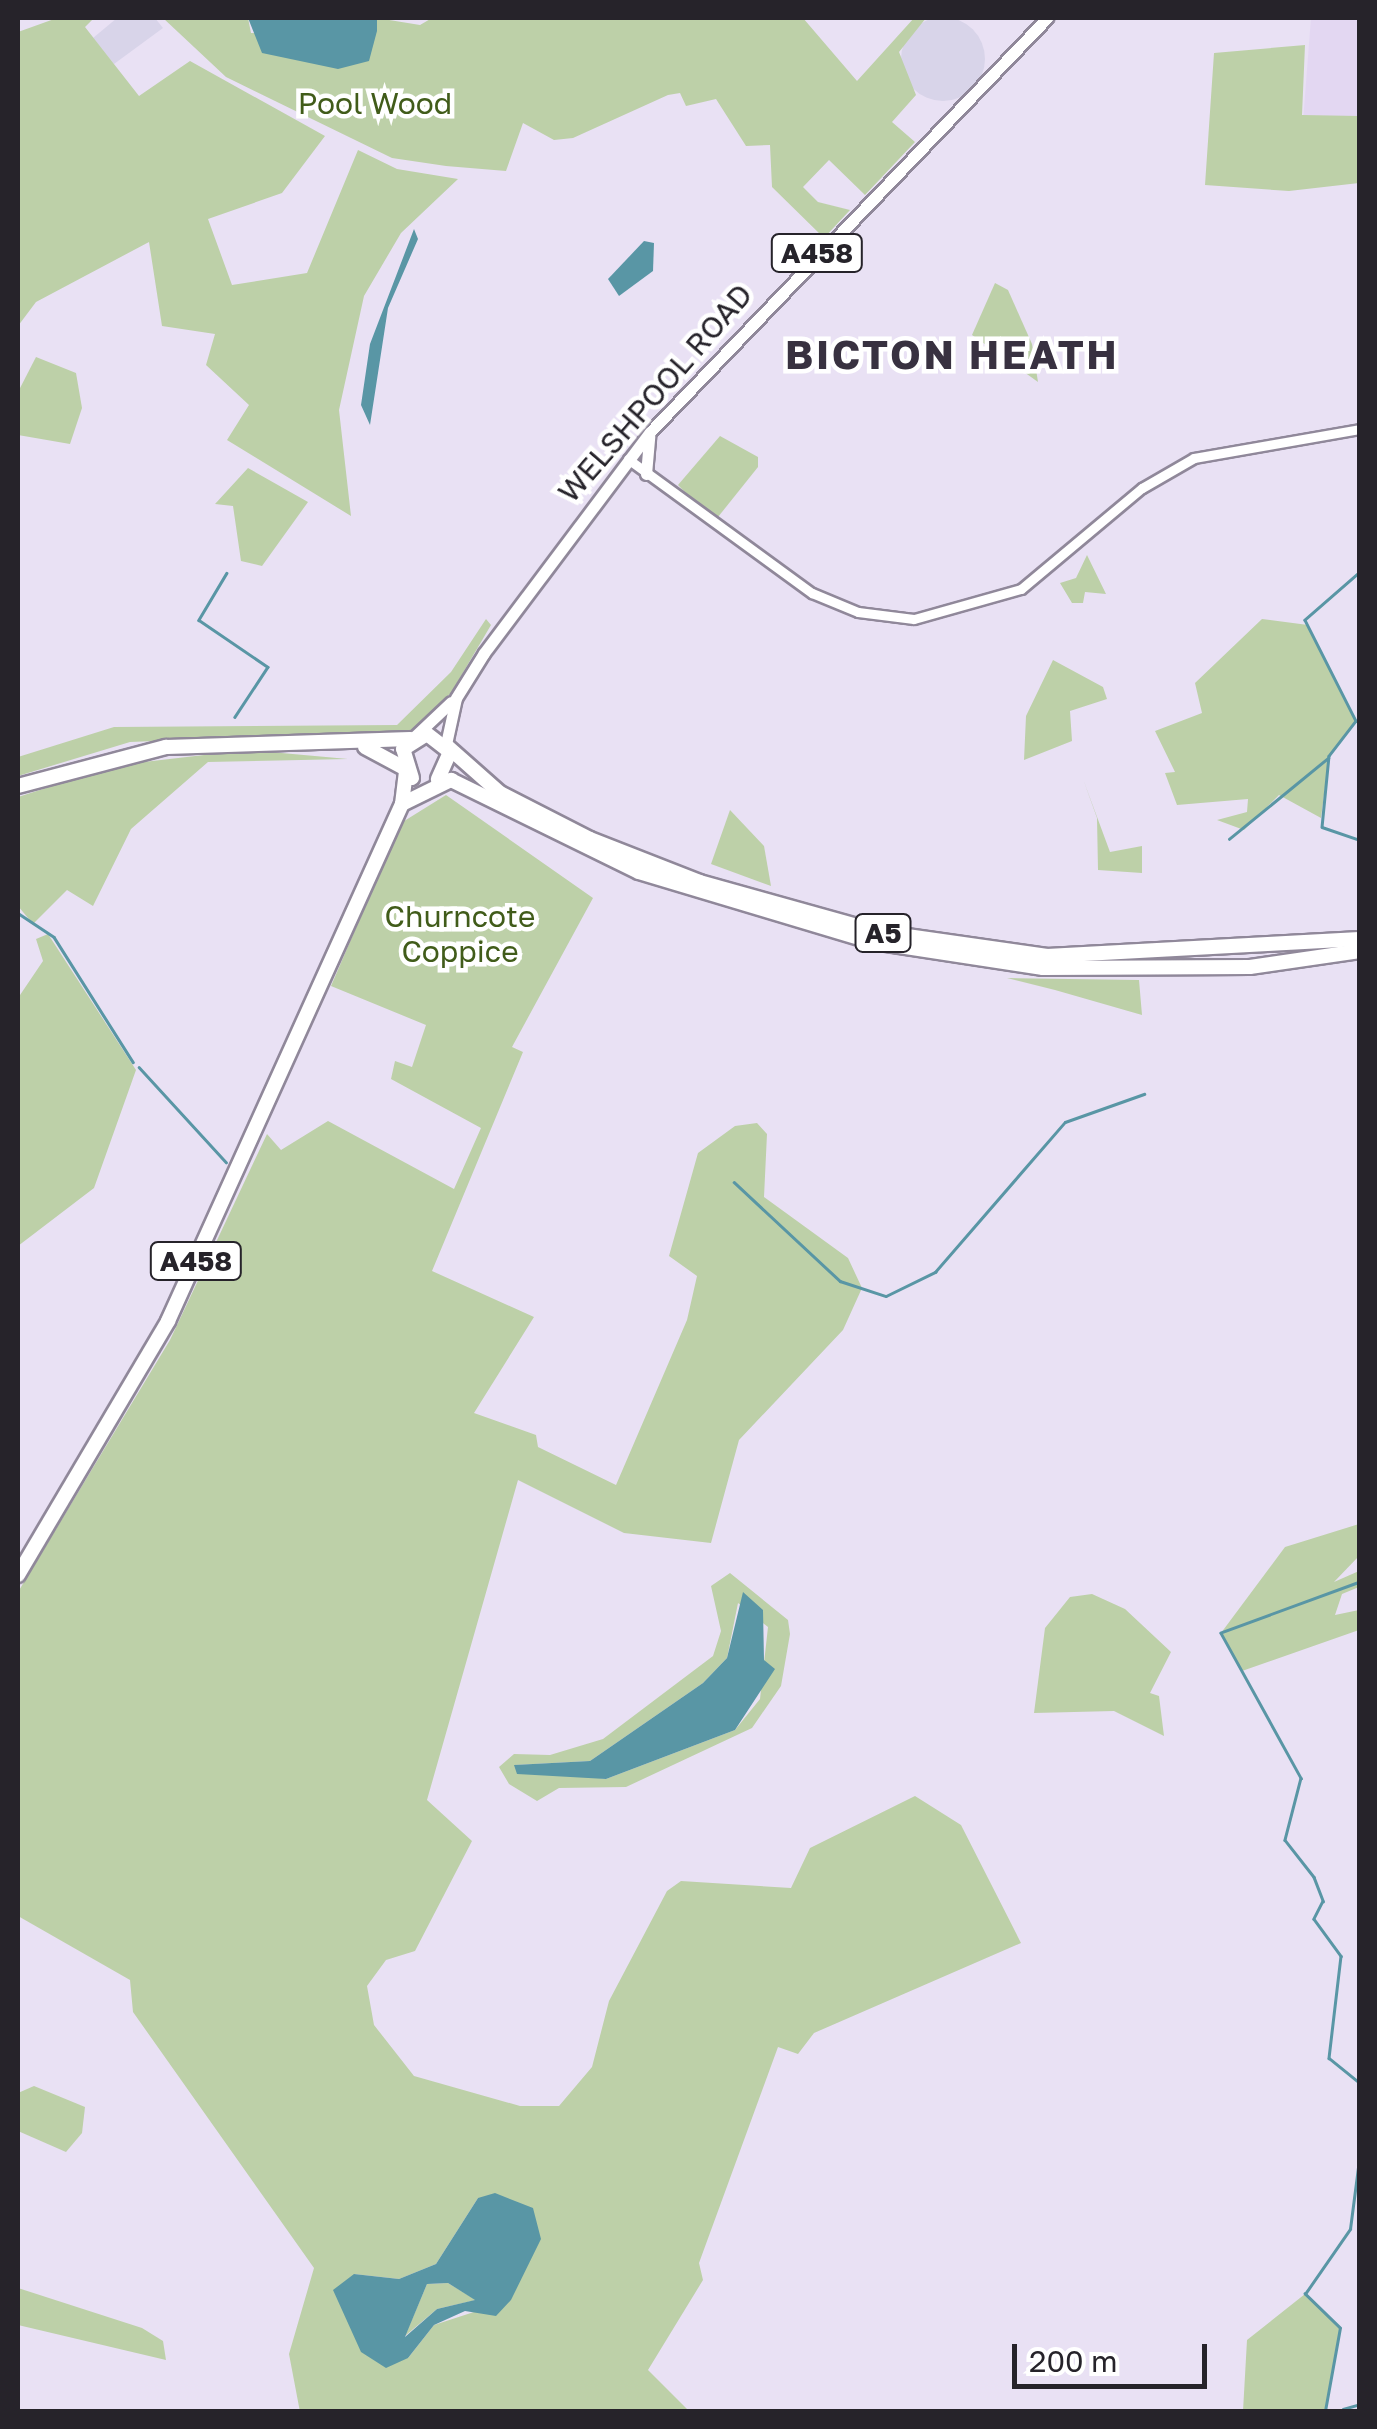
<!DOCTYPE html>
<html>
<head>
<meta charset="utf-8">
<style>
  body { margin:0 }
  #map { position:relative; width:1377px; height:2429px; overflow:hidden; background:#e9e1f4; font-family:"Golos Text",sans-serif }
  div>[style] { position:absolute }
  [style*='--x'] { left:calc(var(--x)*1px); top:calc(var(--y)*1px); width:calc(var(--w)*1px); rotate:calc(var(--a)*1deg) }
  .commercial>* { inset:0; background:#d8d4e9 }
  .round { border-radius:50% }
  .built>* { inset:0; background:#e3d7f2 }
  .green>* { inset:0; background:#bdd0a8 }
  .water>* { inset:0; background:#5996a5 }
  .stream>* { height:2.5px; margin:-1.25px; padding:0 1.25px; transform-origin:1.25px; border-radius:1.25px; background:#5996a5 }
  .roads { filter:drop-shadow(2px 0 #90889a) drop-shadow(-2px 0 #90889a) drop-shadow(0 2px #90889a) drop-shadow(0 -2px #90889a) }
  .minor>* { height:9px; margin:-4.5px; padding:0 4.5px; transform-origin:4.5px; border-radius:4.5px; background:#fff }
  .major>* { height:11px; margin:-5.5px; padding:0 5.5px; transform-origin:5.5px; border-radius:5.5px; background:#fff }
  .highway>* { height:14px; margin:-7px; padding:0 7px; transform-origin:7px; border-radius:7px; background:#fff }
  span { translate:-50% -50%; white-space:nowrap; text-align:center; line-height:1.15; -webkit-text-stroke:9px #fff; paint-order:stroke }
  .shield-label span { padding:2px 8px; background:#fff; border:2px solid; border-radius:8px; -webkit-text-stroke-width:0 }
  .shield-label { font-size:28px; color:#26232a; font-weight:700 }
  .park-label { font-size:30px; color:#415c1a }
  .street-label { font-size:30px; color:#26232a }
  .district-label { font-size:40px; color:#383140; font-weight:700; letter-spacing:2.5px }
  .frame { position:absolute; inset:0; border:20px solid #26232a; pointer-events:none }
  .scale { position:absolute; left:1012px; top:2344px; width:195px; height:45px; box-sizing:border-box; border:5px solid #26232a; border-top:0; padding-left:12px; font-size:30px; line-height:35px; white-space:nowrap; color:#26232a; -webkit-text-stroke:8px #fff; paint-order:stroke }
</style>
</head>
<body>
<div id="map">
  <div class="commercial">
    <div class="round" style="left:901px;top:17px;width:84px;height:84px"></div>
    <div style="clip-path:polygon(117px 18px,155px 18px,163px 28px,114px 64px,93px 38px)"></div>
  </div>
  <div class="built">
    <div style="clip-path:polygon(1311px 18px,1359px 18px,1359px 183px,1298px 186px)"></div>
  </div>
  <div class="green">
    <div style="clip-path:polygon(57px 18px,94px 18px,85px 27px,139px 96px,190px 61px,325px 136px,282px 193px,208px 219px,232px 285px,307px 273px,358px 150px,397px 169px,458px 179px,401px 233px,364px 296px,339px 410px,351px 516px,227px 440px,249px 405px,206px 365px,215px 334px,162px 326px,149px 242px,36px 302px,18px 326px,18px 32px)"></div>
    <div style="clip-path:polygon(163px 18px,248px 18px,251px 33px,377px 31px,377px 18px,420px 25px,432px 18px,803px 18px,857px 81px,914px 18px,926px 18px,899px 52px,916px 95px,892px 122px,915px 142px,865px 195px,829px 160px,803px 187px,818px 202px,850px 210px,824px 238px,772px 187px,770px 145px,746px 146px,716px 99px,686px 106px,680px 93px,668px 95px,573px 138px,554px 140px,523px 123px,506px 171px,446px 166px,392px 158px,226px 77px)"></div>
    <div style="clip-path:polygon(1305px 45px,1302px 115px,1359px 116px,1359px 183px,1289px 191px,1205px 185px,1214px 53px)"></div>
    <div style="clip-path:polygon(995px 283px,1008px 290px,1032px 344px,1038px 382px,972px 335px)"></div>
    <div style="clip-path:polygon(36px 357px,76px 373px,82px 408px,70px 444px,18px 435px,18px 392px)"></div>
    <div style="clip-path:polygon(720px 436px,758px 457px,758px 467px,714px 522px,678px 485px)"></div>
    <div style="clip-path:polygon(248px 468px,308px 502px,262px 566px,241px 561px,233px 506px,215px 504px)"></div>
    <div style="clip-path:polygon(1087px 555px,1106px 594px,1085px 592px,1083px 603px,1072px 603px,1060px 583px,1076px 578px)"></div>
    <div style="clip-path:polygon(486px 619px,491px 625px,451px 693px,411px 731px,130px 742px,18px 776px,18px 757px,114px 727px,397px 725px,451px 672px)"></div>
    <div style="clip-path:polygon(1262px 619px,1308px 625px,1356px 721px,1329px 756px,1321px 818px,1279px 795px,1244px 830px,1217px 820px,1247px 812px,1248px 799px,1177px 805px,1165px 773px,1175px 772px,1155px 731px,1202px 713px,1195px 683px)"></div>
    <div style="clip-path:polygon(1053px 660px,1103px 687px,1107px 699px,1070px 711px,1072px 741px,1024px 760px,1026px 716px)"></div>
    <div style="clip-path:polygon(247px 750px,348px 759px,208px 762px,131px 829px,93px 906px,67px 890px,33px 924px,18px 906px,18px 797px,118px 765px)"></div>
    <div style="clip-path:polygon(1083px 779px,1110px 852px,1142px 846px,1142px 873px,1098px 870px,1097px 818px)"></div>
    <div style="clip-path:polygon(evenodd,446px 795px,593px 898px,512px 1047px,523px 1052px,432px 1271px,534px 1317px,474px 1413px,536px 1435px,538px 1447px,616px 1485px,687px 1320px,697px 1276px,669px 1256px,698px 1153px,735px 1126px,757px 1123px,767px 1134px,764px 1197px,848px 1258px,862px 1288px,843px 1330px,739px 1440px,711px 1543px,624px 1533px,518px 1480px,427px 1800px,472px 1841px,415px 1951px,386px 1960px,367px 1986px,374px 2025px,414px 2076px,520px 2106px,559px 2106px,592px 2067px,609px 2001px,667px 1891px,681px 1881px,791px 1888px,810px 1848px,915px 1796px,961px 1825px,1021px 1943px,814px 2033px,798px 2054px,778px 2047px,699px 2263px,703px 2280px,648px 2370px,689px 2411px,300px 2412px,289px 2354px,314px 2268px,133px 2012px,130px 1980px,18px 1916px,18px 1592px,170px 1340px,267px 1134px,281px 1150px,328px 1121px,454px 1189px,481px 1128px,391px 1079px,395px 1061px,412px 1067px,426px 1025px,331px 986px,401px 823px,446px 795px,478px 2198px,511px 2300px,434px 2325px,408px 2358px,354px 2274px,399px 2279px,436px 2264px,478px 2198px)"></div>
    <div style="clip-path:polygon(730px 810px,764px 846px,771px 886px,711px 864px)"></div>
    <div style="clip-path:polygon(48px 934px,136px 1070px,94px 1188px,18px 1246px,18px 998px,43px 961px,36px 939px)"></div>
    <div style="clip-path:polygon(1007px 978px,1139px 980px,1142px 1015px,1055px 990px)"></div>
    <div style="clip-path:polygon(1359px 1524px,1359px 1556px,1334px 1582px,1359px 1571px,1359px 1587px,1342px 1594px,1335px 1615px,1359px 1610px,1359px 1630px,1242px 1671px,1221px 1633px,1285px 1547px)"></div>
    <div style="clip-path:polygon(evenodd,730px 1573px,788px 1620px,790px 1634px,781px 1686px,752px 1728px,626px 1787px,559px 1788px,537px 1801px,509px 1784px,499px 1767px,514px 1754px,550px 1755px,603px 1739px,713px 1656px,721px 1631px,711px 1586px,730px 1573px,738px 1603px,768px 1627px,760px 1699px,735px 1730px,606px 1779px,515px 1765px,590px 1761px,703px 1683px,727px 1658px,738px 1603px)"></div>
    <div style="clip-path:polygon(1092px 1594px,1125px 1609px,1171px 1652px,1150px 1693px,1159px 1696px,1164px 1736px,1114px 1711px,1034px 1713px,1045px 1628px,1070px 1597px)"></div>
    <div style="clip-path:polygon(34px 2086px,85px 2107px,82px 2133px,66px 2152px,18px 2131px,18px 2093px)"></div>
    <div style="clip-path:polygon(448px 2283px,476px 2300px,437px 2309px,405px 2336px,427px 2284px)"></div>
    <div style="clip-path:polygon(18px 2288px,142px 2328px,163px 2341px,166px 2360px,18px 2325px)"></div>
    <div style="clip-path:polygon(1305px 2294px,1340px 2328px,1326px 2410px,1343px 2411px,1243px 2411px,1247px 2340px)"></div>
  </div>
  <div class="water">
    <div style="clip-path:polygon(248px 18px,377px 18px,377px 31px,369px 61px,338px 69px,262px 53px)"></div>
    <div style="clip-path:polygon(414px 229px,418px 239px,388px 308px,370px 425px,361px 405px,370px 344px)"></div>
    <div style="clip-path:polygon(644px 241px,654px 243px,653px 271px,619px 296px,608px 279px)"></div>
    <div style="clip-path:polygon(743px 1592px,763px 1610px,764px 1660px,775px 1669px,735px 1730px,606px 1779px,517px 1774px,514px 1765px,590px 1761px,703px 1683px,727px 1658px)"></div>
    <div style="clip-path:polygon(evenodd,495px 2193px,533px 2208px,541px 2239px,511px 2300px,496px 2316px,465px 2311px,434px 2325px,408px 2358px,386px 2368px,361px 2352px,333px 2290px,354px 2274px,399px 2279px,436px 2264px,478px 2198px,495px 2193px,448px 2283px,475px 2300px,437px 2309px,405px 2337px,427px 2284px,448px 2283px)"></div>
  </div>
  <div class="stream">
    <div style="--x:1360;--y:572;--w:73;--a:138.9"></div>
    <div style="--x:1305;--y:620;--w:113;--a:63.2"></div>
    <div style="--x:1356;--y:721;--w:44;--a:127.6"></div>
    <div style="--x:1329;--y:756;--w:71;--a:95.6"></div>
    <div style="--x:1322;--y:827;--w:40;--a:18.9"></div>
    <div style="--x:227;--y:573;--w:55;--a:120.8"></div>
    <div style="--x:199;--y:620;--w:83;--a:34.3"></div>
    <div style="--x:268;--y:667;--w:60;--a:123.4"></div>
    <div style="--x:1229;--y:839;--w:128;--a:-39.3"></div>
    <div style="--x:18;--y:913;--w:43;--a:33.7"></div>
    <div style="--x:54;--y:937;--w:148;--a:57.7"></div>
    <div style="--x:139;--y:1067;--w:129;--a:47.5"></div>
    <div style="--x:734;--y:1182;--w:145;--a:43"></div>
    <div style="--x:840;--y:1281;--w:48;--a:18.1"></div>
    <div style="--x:886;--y:1296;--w:55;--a:-26.1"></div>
    <div style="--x:935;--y:1272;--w:198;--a:-49.1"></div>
    <div style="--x:1065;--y:1122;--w:84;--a:-19.5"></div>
    <div style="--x:1360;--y:1582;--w:148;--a:159.9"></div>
    <div style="--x:1221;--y:1633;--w:166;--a:61.1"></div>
    <div style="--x:1301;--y:1778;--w:64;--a:104.5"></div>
    <div style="--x:1285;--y:1840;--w:47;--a:51.9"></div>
    <div style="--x:1314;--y:1877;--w:26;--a:69"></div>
    <div style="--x:1323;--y:1901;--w:20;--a:117"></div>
    <div style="--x:1314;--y:1919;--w:46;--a:53.9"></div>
    <div style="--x:1341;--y:1956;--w:103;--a:96.7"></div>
    <div style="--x:1329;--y:2058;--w:40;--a:39"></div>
    <div style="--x:1343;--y:2409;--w:18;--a:-16"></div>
    <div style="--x:1343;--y:2412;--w:18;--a:-177"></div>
    <div style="--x:1325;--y:2411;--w:84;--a:-79.8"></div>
    <div style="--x:1340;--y:2328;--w:49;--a:-135.8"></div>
    <div style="--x:1305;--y:2294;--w:79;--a:-55.3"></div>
    <div style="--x:1350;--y:2229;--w:78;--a:-82.6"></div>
  </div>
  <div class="roads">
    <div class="minor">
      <div style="--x:628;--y:459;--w:228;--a:36.1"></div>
      <div style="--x:812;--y:593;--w:50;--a:22.4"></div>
      <div style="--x:858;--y:612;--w:56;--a:7.1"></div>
      <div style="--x:914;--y:619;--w:111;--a:-15.7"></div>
      <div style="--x:1021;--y:589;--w:158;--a:-39.9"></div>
      <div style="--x:1142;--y:488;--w:60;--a:-30"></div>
      <div style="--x:1194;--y:458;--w:169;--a:-9.9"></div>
    </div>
    <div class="major">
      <div style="--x:646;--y:474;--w:38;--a:-85"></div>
      <div style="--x:414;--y:737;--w:51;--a:-43.4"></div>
      <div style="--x:446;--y:744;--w:47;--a:-77.7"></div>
      <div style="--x:456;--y:698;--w:53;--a:-58.1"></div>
      <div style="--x:484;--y:653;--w:276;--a:-53.1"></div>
      <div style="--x:650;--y:432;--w:574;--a:-46.2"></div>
    </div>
    <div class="highway">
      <div style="--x:365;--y:747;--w:44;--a:28.3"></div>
      <div style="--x:448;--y:747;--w:69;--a:41.5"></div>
      <div style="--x:500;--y:793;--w:101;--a:27.1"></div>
      <div style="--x:590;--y:839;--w:118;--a:21.4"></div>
      <div style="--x:700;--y:882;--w:186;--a:15.6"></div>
      <div style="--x:879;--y:932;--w:170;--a:8.1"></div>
      <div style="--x:1047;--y:956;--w:313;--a:-3.1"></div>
      <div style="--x:412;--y:778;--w:30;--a:-107"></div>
      <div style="--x:403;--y:749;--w:28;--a:-32"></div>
      <div style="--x:427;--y:734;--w:29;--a:38"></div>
      <div style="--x:450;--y:752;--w:30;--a:114"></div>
      <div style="--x:18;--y:786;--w:153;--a:-14.8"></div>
      <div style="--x:166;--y:747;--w:245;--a:-1.9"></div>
      <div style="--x:402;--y:804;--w:55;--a:-26.1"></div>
      <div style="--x:451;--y:780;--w:209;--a:26.1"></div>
      <div style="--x:639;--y:872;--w:244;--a:16.7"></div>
      <div style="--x:873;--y:942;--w:172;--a:8.7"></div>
      <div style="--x:1043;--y:968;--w:207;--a:-0.3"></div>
      <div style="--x:1250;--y:967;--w:111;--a:-8.3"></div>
      <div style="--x:18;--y:1575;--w:295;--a:-59.4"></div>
      <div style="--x:168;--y:1321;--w:567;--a:-65.65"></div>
      <div style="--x:402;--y:804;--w:32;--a:-83"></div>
    </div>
  </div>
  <div class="shield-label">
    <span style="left:817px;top:253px">A458</span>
    <span style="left:883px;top:933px">A5</span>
    <span style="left:196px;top:1261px">A458</span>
  </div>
  <div class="park-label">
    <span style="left:375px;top:103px">Pool Wood</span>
    <span style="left:460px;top:933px">Churncote<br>Coppice</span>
  </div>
  <div class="street-label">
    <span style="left:655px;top:393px;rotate:-49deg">WELSHPOOL ROAD</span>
  </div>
  <div class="district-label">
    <span style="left:952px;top:354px">BICTON HEATH</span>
  </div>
  <div class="frame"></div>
  <div class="scale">200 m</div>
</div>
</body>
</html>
